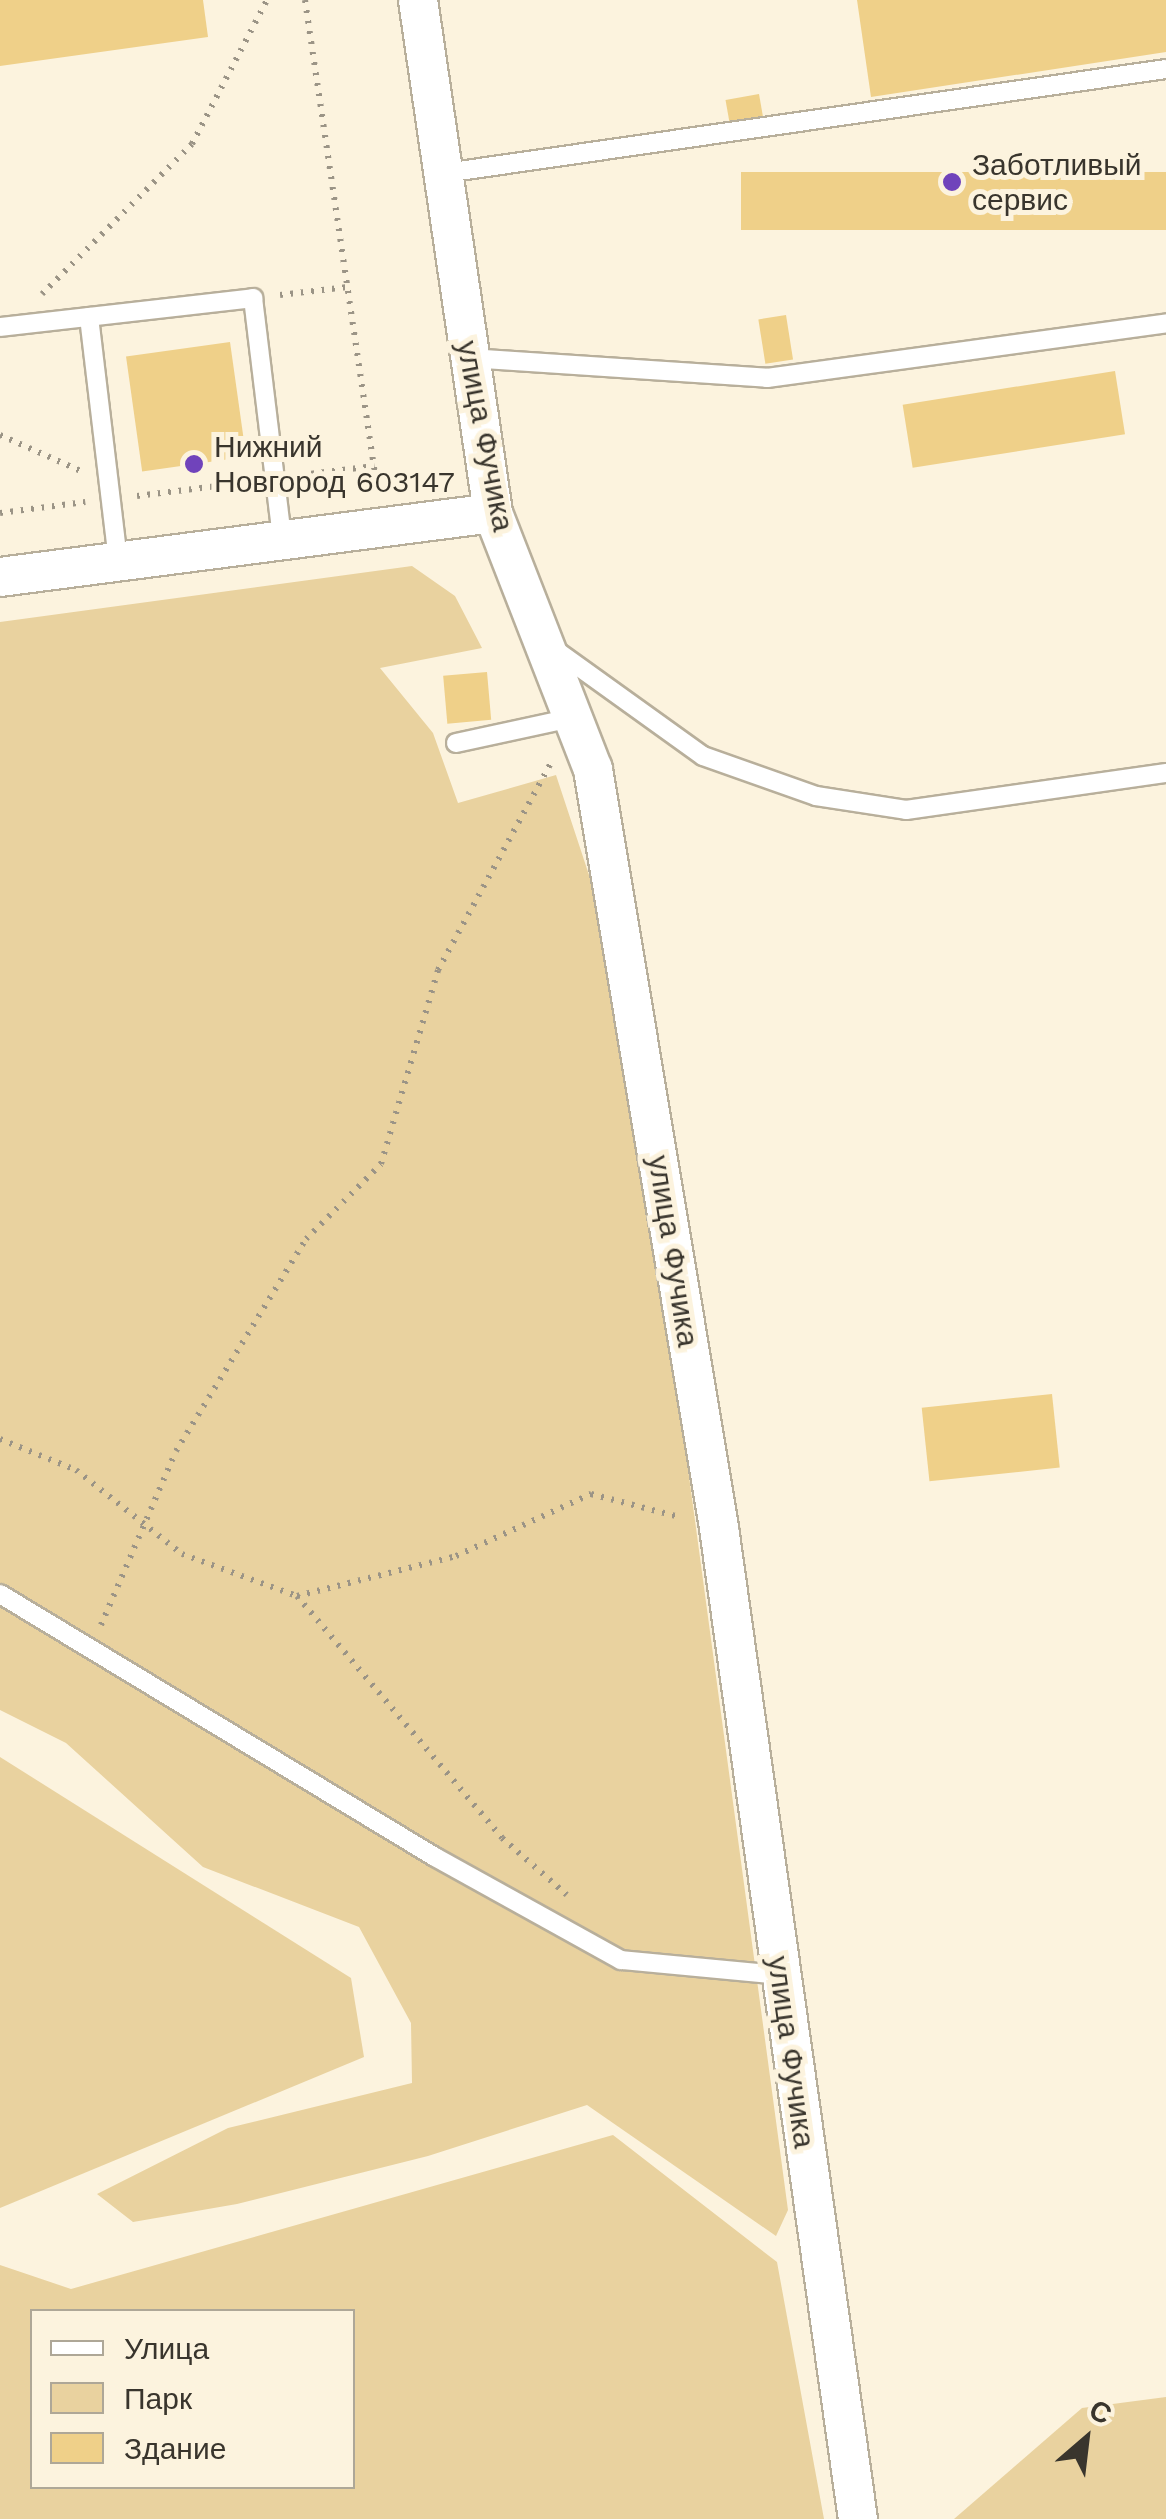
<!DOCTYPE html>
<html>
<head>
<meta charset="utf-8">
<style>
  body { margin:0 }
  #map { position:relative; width:1166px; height:2519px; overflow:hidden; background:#fcf3de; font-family:"Work Sans",sans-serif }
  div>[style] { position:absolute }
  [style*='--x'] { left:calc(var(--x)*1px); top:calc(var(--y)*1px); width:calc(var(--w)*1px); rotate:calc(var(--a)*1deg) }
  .green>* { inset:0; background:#e9d29f }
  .building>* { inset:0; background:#efd089; transform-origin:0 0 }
  .path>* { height:6px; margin-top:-3px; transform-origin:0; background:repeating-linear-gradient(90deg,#9b9486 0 2.5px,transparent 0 10.5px) }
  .roads { filter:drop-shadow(2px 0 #b8af9b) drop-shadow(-2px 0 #b8af9b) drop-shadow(0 2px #b8af9b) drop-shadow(0 -2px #b8af9b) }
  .lane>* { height:18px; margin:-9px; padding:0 9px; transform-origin:9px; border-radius:9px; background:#fff }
  .street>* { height:38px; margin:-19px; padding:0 19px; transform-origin:19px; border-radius:19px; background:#fff }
  .dots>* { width:28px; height:28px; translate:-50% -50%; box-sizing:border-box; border:5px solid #fcf3de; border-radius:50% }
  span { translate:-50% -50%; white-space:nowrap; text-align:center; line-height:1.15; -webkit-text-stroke:10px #fcf3de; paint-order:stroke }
  .poi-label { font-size:30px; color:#39352d }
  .left { translate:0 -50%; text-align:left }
  .street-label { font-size:30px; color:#39352d }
  .legend { position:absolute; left:30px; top:2309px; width:325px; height:180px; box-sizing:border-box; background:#fcf3de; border:2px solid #aea797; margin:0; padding:12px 18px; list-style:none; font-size:30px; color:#39352d }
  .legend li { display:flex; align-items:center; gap:20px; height:50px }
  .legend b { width:50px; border:2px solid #aea797 }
  .north { position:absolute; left:1036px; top:2389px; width:100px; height:100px; -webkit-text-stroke:8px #fcf3de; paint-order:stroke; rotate:28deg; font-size:28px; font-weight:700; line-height:40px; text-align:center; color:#39352d }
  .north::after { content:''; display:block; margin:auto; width:35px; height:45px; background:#39352d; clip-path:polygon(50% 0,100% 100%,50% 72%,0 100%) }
</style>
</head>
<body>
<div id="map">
  <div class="green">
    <div style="clip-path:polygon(412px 566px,455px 596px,482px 648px,380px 668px,433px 733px,458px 803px,556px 775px,621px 972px,788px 2210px,776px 2236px,587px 2105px,428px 2156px,237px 2204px,133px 2222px,97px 2194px,228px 2128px,412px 2083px,411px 2023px,359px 1927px,203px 1867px,66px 1743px,0 1710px,0 622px)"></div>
    <div style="clip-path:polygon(0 1757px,351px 1978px,364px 2057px,0 2208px)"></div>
    <div style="clip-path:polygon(evenodd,613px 2135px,777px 2262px,824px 2519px,0 2519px,0 2265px,71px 2289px,613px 2135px,32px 2312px,352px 2312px,352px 2486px,32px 2486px,32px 2312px)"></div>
    <div style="clip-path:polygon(1166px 2397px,1166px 2519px,954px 2519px,1082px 2408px)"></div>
  </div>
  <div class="building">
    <div style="clip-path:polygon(0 0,203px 0,208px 37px,0 66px)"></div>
    <div style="clip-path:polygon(857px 0,1166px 0,1166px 52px,871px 97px)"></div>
    <div style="left:759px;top:94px;width:23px;height:34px;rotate:80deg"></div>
    <div style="left:1166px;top:172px;width:58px;height:425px;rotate:90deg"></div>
    <div style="left:786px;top:315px;width:45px;height:28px;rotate:81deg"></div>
    <div style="left:230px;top:342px;width:116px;height:105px;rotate:82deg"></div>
    <div style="left:1115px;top:371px;width:64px;height:215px;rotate:81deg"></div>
    <div style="left:487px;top:672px;width:48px;height:44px;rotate:85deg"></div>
    <div style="left:1052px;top:1394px;width:74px;height:131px;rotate:84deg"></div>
  </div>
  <div class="path">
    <div style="--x:305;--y:0;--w:498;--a:81.6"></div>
    <div style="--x:42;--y:294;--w:212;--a:-45"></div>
    <div style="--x:192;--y:144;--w:162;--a:-62.5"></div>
    <div style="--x:280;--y:295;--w:68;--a:-6.7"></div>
    <div style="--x:0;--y:435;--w:89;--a:24"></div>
    <div style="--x:301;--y:475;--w:74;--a:-7"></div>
    <div style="--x:137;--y:496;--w:113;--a:-7.1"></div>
    <div style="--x:0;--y:513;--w:86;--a:-7.4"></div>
    <div style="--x:0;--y:1439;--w:82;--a:22.2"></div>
    <div style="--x:76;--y:1470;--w:135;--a:38.4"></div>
    <div style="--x:182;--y:1554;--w:122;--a:20.1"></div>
    <div style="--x:297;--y:1596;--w:164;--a:-14.1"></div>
    <div style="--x:456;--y:1556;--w:149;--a:-24.7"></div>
    <div style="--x:591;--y:1494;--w:91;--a:14.6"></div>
    <div style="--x:297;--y:1596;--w:317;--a:49.7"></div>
    <div style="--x:502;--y:1838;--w:86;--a:41.2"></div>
    <div style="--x:101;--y:1625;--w:189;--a:-66.7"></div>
    <div style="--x:176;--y:1451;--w:249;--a:-58.5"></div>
    <div style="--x:306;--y:1239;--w:106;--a:-45"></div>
    <div style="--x:381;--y:1164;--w:202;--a:-73.6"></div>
    <div style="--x:438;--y:970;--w:236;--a:-61.4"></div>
  </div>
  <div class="roads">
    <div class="lane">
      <div style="--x:445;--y:173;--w:728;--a:-8.21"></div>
      <div style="--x:89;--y:317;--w:246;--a:83.2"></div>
      <div style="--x:0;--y:327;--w:255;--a:-6.5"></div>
      <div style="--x:253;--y:298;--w:243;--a:83.1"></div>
      <div style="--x:469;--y:358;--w:299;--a:3.8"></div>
      <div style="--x:767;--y:378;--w:403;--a:-7.8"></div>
      <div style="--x:554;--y:649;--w:183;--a:35.7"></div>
      <div style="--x:703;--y:756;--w:120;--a:19.5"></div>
      <div style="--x:816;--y:796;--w:91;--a:8.8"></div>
      <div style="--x:906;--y:810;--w:263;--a:-8.1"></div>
      <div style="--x:456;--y:743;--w:123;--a:-12.2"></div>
      <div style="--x:0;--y:1594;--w:508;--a:31.16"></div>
      <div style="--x:435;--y:1857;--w:213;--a:29"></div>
      <div style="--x:621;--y:1960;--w:160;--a:5.4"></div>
    </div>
    <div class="street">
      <div style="--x:418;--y:0;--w:518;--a:81.68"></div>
      <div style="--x:493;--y:513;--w:275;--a:68.7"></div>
      <div style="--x:593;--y:769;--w:769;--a:80.57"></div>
      <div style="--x:719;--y:1528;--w:1001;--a:82.02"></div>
      <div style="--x:0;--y:577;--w:497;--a:-7.4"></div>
    </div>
  </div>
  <div class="dots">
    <div style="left:952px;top:182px;background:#7043bb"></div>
    <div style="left:194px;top:464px;background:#7043bb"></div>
  </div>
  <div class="poi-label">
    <span class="left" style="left:972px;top:182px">Заботливый<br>сервис</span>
    <span class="left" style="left:214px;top:464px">Нижний<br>Новгород 603147</span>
  </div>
  <div class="street-label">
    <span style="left:485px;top:436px;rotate:79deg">улица Фучика</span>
    <span style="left:673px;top:1251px;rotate:81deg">улица Фучика</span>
    <span style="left:791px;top:2052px;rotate:82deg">улица Фучика</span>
  </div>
  <ul class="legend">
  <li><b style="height:12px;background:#fff"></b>Улица</li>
  <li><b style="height:28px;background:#e9d29f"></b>Парк</li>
  <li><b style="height:28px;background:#efd089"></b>Здание</li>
  </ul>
  <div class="north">С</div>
</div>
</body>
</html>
